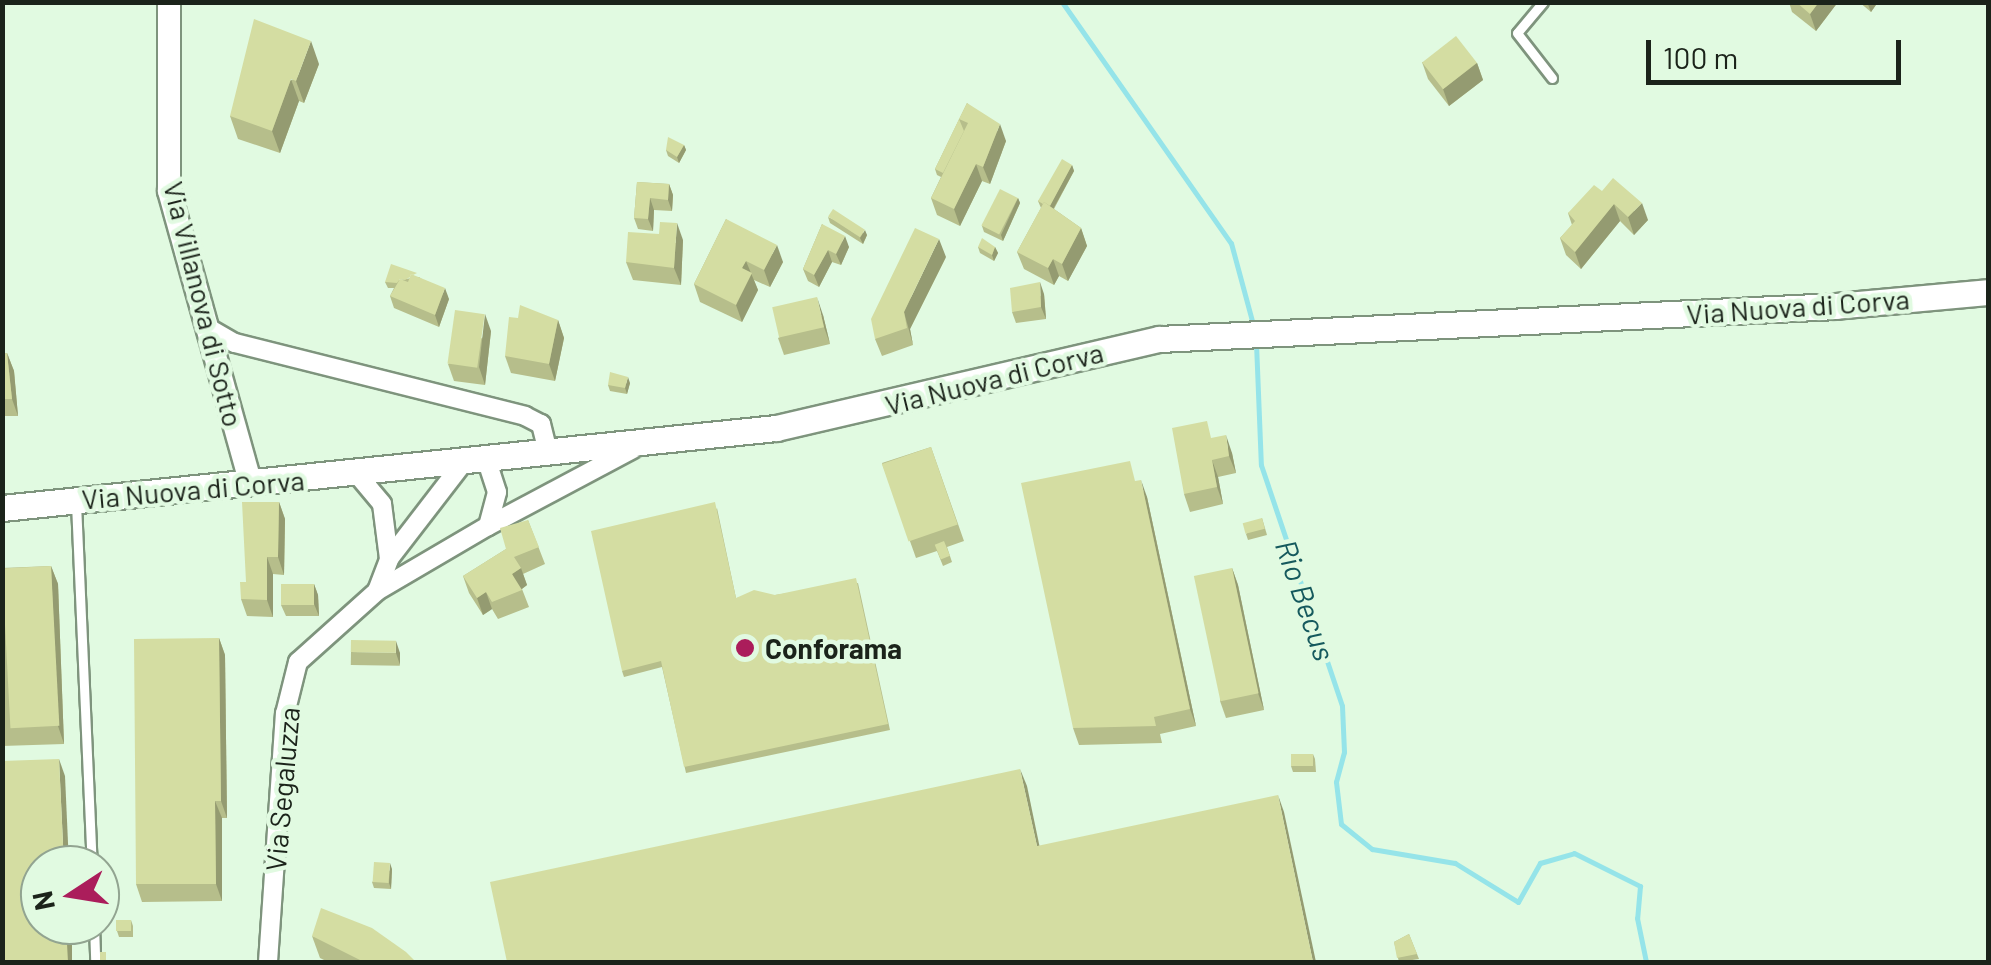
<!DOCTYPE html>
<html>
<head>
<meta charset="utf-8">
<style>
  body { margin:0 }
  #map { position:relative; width:1991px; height:965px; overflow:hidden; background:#e1fae1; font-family:Barlow,sans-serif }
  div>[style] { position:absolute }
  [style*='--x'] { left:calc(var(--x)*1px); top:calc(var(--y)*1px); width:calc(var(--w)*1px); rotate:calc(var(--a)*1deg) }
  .stream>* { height:5px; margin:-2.5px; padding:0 2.5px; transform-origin:2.5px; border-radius:2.5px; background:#95e4e9 }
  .roads { filter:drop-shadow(2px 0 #7e947d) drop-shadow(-2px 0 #7e947d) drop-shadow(0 2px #7e947d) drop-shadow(0 -2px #7e947d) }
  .service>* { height:9px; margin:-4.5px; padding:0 4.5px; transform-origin:4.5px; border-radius:4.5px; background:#fff }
  .minor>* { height:18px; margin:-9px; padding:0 9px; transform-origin:9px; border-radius:9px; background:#fff }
  .tertiary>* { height:22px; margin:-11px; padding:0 11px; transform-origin:11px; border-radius:11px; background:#fff }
  .secondary>* { height:25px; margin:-12.5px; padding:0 12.5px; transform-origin:12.5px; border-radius:12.5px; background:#fff }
  .wall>* { inset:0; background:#b6be8b; transform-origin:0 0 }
  .shaded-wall>* { inset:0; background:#949b71; transform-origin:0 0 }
  .building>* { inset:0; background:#d4dda2; transform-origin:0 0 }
  .dots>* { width:28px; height:28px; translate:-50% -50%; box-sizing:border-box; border:5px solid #e1fae1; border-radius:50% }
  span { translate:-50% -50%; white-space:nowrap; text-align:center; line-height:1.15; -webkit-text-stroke:9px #e1fae1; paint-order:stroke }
  .street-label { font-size:28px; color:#1b231a }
  .poi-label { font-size:28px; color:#1b231a; font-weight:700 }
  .left { translate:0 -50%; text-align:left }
  .water-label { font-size:30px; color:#15595d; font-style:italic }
  .frame { position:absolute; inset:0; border:5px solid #1b231a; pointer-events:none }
  .north { position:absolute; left:20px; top:845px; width:100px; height:100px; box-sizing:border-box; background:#e1fae1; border:2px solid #92a491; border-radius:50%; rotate:258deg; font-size:28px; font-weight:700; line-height:40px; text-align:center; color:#1b231a }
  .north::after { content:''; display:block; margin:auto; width:35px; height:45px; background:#ab1d5b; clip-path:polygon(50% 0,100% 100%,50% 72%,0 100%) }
  .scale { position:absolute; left:1646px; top:40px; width:255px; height:45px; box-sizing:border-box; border:5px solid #1b231a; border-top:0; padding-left:12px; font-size:30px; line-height:35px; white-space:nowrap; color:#1b231a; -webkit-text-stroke:8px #e1fae1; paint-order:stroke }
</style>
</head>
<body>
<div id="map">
  <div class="stream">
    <div style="--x:1062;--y:2;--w:294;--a:55"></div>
    <div style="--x:1231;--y:243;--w:88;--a:74.9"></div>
    <div style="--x:1256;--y:343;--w:122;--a:87.7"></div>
    <div style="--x:1261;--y:465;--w:254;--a:71.4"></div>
    <div style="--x:1342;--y:706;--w:46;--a:87.5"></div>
    <div style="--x:1344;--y:752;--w:31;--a:105"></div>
    <div style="--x:1336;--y:782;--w:42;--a:83.2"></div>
    <div style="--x:1341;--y:824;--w:40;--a:39"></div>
    <div style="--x:1372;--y:849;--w:84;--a:9.6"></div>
    <div style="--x:1455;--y:863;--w:74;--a:31.8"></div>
    <div style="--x:1518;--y:902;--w:45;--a:-60.6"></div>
    <div style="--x:1540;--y:863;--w:35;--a:-16"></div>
    <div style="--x:1574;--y:853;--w:74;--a:26.6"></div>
    <div style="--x:1640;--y:886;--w:32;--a:95"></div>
    <div style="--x:1637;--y:918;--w:45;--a:78.4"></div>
  </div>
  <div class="roads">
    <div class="service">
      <div style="--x:1543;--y:2;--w:40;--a:130"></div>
      <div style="--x:1517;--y:33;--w:57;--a:52.1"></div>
      <div style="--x:76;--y:503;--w:362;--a:87.5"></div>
      <div style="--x:94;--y:925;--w:37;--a:88"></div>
    </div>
    <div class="minor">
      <div style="--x:205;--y:326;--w:34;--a:30"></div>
      <div style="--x:235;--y:343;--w:299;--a:14.1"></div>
      <div style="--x:525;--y:416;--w:18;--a:27"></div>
      <div style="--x:541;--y:424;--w:30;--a:76"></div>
      <div style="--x:357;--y:474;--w:39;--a:50"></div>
      <div style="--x:382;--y:504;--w:55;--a:82.7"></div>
      <div style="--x:488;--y:526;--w:164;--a:-28"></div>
      <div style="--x:377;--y:591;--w:129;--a:-30.4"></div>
      <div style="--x:488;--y:526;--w:35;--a:-75"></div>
      <div style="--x:497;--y:492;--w:33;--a:-108"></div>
      <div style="--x:268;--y:962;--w:249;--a:-86.1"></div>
      <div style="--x:285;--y:714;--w:54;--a:-76"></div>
      <div style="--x:298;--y:662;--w:106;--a:-41.9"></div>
      <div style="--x:377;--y:591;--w:34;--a:-69"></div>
      <div style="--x:389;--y:559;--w:121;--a:-52.4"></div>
    </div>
    <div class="tertiary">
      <div style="--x:169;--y:2;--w:189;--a:90"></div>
      <div style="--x:169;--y:191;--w:304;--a:74.4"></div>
    </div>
    <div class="secondary">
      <div style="--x:2;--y:508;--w:778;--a:-5.9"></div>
      <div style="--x:776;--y:428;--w:393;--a:-13.1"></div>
      <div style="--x:1159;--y:339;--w:677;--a:-2.79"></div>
      <div style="--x:1835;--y:306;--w:154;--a:-5.2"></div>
    </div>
  </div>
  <div class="wall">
    <div style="clip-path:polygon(1789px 2px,1838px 2px,1816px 31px,1792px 12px)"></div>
    <div style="clip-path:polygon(1859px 2px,1878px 2px,1871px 12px)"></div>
    <div style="clip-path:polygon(1422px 62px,1477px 63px,1483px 80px,1449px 106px,1428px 79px)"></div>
    <div style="clip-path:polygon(319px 64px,304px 103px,299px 101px,280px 153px,238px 139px,230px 116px)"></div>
    <div style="clip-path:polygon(967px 103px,1006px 141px,990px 184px,982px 181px,960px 226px,937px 215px,931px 198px,941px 177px,937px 175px,935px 169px)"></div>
    <div style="clip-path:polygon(684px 145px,686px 150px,679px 163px,668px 156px,666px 150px)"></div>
    <div style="clip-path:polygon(1072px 165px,1074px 171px,1054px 209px,1081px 228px,1087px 246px,1068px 281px,1059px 276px,1054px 285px,1024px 269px,1017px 252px,1041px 208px,1038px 201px)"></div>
    <div style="clip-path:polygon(637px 182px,669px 184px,673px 195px,672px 211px,654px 210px,653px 231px,638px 229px,634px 218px)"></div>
    <div style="clip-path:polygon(1602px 191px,1648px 220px,1634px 235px,1620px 221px,1581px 269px,1566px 255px,1560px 238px,1572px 225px,1568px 213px)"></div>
    <div style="clip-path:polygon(1018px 198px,1020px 203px,1003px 241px,984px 232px,982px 226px)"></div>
    <div style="clip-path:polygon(828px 217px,867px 235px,863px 244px,830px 223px)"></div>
    <div style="clip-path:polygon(726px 219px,783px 262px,770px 287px,754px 280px,758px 290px,742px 322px,700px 302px,694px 284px)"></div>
    <div style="clip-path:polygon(822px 224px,849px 247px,841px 265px,832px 262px,819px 287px,808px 281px,803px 269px)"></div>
    <div style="clip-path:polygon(683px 240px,681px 285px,633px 280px,626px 262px)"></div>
    <div style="clip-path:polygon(978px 247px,995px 247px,998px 253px,994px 261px,980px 253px)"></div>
    <div style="clip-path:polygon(946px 257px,910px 329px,913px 345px,882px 356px,875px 339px)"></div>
    <div style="clip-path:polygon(419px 277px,449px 299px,439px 327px,394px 308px,390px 296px,394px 288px,388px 288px,385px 282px)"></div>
    <div style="clip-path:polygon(1044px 294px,1046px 319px,1016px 323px,1012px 312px)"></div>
    <div style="clip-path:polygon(823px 315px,830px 344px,784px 355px,778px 338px)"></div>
    <div style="clip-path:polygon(558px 320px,564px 338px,555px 381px,511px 373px,505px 356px)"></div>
    <div style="clip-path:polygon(491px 331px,485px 385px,454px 381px,448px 364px)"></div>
    <div style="clip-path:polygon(7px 353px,14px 371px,18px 416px,2px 416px,2px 354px)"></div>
    <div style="clip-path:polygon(630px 383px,627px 394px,610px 391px,608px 385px)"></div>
    <div style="clip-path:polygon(1213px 438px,1232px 453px,1236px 473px,1218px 477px,1223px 504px,1190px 512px,1184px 494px)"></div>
    <div style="clip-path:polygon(931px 447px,964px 541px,947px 547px,952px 562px,943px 566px,937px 551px,916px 558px,882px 463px)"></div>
    <div style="clip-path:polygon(1137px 481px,1147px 497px,1196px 726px,1160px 734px,1162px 743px,1079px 745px,1073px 728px)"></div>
    <div style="clip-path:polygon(279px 502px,285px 519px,284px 575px,273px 574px,273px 617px,247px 616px,241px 599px,246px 582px)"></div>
    <div style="clip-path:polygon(717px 508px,736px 598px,775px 595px,858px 583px,890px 730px,686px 773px,662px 667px,624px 677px,622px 671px)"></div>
    <div style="clip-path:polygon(1262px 518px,1267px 535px,1248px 540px,1246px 534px)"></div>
    <div style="clip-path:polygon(528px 520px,545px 564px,523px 574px,527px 585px,522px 589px,529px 607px,498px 619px,492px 609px,483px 615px,469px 593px,463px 576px,506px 549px)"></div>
    <div style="clip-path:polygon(51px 566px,58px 584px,64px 744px,2px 746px,2px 568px)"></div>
    <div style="clip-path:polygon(1232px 568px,1238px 585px,1264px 710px,1226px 718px,1220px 701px)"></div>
    <div style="clip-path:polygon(314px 584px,318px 595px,319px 616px,286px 616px,281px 605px)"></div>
    <div style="clip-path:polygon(219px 638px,225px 655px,227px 818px,222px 818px,222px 901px,142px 902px,136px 884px)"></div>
    <div style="left:351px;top:652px;width:49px;height:13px;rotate:1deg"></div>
    <div style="clip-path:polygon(1313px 754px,1315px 759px,1316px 772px,1293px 772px,1291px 766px)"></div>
    <div style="clip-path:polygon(392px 869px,391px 889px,374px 888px,372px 882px)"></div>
    <div style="clip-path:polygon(131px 920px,133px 926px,133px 937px,119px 937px,117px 931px)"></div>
    <div style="clip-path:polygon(1409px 934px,1419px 959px,1399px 962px,1394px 942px)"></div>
    <div style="clip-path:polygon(312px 936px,416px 962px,328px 962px,320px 958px)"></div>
  </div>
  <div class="shaded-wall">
    <div style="clip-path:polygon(1819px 2px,1838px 2px,1816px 31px,1810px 14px)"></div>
    <div style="clip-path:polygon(1867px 2px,1878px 2px,1871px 12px)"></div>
    <div style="clip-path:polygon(311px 41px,319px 64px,304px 103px,296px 81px)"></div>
    <div style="clip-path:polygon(1477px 63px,1483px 80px,1449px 106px,1443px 89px)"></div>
    <div style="clip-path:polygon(291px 79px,299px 101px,280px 153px,272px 131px)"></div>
    <div style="clip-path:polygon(1000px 124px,1006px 141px,990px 184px,983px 167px)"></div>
    <div style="clip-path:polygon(684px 145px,686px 150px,679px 163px,677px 157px)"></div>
    <div style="clip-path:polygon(976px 164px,982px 181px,960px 226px,954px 209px)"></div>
    <div style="clip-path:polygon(1072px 165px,1074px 171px,1051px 213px,1049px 207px)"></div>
    <div style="clip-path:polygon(669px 184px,673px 195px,672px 211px,668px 200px)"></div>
    <div style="clip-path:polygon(650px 198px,654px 210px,653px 231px,648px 219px)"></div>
    <div style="clip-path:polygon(1018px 198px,1020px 203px,1003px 241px,1001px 235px)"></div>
    <div style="clip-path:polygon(1642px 203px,1648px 220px,1634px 235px,1628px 217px)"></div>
    <div style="clip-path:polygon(1614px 204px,1620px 221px,1581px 269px,1575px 252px)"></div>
    <div style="clip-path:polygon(677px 223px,683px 240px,681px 285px,674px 268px)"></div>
    <div style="clip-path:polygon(1081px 228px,1087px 246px,1068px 281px,1062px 264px)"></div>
    <div style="clip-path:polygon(865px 230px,867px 235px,863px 244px,860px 238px)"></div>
    <div style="clip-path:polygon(845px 236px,849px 247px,841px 265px,836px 254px)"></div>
    <div style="clip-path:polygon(939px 239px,946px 257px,910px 329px,913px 345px,904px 312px)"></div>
    <div style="clip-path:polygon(777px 245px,783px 262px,770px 287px,764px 270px)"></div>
    <div style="clip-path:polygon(995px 247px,998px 253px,994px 261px,992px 255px)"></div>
    <div style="clip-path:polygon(828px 250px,832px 262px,819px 287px,814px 275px)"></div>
    <div style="clip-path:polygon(1053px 259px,1059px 276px,1054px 285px,1048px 268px)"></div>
    <div style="clip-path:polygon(746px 261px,758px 290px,742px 322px,736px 305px,742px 268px)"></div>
    <div style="clip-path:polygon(1040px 282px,1044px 294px,1046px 319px,1041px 307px)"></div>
    <div style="clip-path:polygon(445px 288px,449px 299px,439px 327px,435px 315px)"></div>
    <div style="clip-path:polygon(817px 297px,823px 315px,830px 344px,824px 327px)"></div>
    <div style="clip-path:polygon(485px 314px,491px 331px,485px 385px,479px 367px)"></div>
    <div style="clip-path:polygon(558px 320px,564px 338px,555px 381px,549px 364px)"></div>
    <div style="clip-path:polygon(7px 353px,14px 371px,18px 416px,12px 399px)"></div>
    <div style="clip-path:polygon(628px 377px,630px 383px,627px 394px,625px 388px)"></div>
    <div style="clip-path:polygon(1226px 435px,1232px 453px,1236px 473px,1229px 456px)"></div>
    <div style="clip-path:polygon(1212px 460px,1218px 477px,1223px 504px,1217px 487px)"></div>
    <div style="clip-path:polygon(1141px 480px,1147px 497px,1196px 726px,1190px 709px)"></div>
    <div style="clip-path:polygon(279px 502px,285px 519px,284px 575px,278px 557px)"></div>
    <div style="clip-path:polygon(267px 557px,273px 574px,273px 617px,267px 600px)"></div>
    <div style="clip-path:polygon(51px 566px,58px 584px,64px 744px,58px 726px)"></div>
    <div style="clip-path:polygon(521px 568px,527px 585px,519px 591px,512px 574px)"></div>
    <div style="clip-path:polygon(1232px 568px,1238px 585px,1264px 710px,1258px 693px)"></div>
    <div style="clip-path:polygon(314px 584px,318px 595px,319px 616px,314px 604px)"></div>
    <div style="clip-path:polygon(486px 592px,492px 609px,483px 615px,477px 598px)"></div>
    <div style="clip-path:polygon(219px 638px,225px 655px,227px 818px,221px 801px)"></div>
    <div style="clip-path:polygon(396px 641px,400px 653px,400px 665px,396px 653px)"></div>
    <div style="clip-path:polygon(59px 759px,65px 776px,69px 865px,64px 865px)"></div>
    <div style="clip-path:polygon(1020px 769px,1027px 786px,1043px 863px,1037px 846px)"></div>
    <div style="clip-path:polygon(1278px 795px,1284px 812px,1316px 962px,1313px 962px)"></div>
    <div style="clip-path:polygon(215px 801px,222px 818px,222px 901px,216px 884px)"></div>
    <div style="clip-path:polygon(390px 863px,392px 869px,391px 889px,389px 883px)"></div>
    <div style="left:66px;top:925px;width:6px;height:37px"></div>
  </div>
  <div class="building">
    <div style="clip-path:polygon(1796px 2px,1819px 2px,1810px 14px)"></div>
    <div style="clip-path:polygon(254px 19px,311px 41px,296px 81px,291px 79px,272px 131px,230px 116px)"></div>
    <div style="left:1456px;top:36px;width:34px;height:43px;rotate:52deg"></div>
    <div style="clip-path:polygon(967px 103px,1000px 124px,983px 167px,976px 164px,954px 209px,931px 198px,968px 123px,959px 119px)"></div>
    <div style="clip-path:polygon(959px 119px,964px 131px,943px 173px,935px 169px)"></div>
    <div style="clip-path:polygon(668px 137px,684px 145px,677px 157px,666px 150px)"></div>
    <div style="clip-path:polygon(1062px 159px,1072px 165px,1050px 206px,1044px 202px,1043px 204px,1038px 201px)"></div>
    <div style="clip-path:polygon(1613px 178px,1642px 203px,1628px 217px,1614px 204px,1575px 252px,1560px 238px,1575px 221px,1568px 213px,1594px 185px,1602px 191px)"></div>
    <div style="clip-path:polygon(637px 182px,669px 184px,668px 200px,650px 198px,648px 219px,634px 218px)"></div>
    <div style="left:1000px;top:189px;width:20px;height:41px;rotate:27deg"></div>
    <div style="clip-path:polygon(1044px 202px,1081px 228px,1062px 264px,1053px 259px,1048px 268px,1017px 252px)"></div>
    <div style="left:833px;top:209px;width:38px;height:9px;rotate:33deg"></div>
    <div style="clip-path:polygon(726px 219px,777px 245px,764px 270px,746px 261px,742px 268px,752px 273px,736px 305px,694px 284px)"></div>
    <div style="clip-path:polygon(660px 222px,677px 223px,674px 268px,626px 262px,628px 232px,659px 234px)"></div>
    <div style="clip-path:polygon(822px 224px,845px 236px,836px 254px,828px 250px,814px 275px,803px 269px)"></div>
    <div style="clip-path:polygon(915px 228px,939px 239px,904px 312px,907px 328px,875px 339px,871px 319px)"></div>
    <div style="clip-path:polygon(982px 238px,995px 247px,992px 255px,978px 247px)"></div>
    <div style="clip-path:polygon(391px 264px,417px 273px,413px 275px,411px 274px,410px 277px,405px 280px,400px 279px,397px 283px,385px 282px)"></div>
    <div style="clip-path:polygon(411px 274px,445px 288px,435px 315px,390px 296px,400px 279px,408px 282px)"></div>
    <div style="clip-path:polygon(1040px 282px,1041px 307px,1012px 312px,1010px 288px)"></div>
    <div style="left:817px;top:297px;width:31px;height:46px;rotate:77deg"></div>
    <div style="clip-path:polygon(520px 305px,558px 320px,549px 364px,505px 356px,509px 317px,518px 318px)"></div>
    <div style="left:455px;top:310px;width:30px;height:54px;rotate:8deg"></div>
    <div style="clip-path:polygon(7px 353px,12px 399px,2px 399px,2px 354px)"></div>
    <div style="clip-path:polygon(610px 372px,628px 377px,625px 388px,608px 385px)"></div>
    <div style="clip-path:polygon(1207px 421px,1211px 438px,1226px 435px,1229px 456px,1212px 460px,1217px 487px,1184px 494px,1172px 428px)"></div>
    <div style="left:931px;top:447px;width:82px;height:52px;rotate:71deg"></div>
    <div style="clip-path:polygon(1130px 461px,1135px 481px,1141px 480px,1190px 709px,1154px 717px,1156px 726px,1073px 728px,1021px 483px)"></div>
    <div style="clip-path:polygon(242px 502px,279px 502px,278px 557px,267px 557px,267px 600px,241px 599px,240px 582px,246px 582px)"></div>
    <div style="clip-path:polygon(715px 502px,736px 598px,754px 590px,775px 595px,856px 578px,888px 724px,684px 767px,661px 661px,622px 671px,591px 531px)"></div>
    <div style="left:1262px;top:518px;width:11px;height:20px;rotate:75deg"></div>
    <div style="clip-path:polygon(528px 520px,539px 547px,514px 557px,521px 568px,512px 574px,522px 590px,492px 602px,486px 592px,477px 598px,463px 576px,506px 549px,500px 528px)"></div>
    <div style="left:944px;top:541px;width:16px;height:10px;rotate:68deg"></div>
    <div style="left:51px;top:566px;width:160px;height:49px;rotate:87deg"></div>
    <div style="left:1232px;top:568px;width:128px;height:39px;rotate:78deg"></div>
    <div style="left:281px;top:584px;width:33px;height:21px"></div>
    <div style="clip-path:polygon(219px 638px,221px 801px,215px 801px,216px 884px,136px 884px,134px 639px)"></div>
    <div style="left:351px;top:640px;width:45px;height:12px;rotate:1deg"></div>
    <div style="left:1291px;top:754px;width:22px;height:12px"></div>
    <div style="clip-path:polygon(59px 759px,64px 865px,40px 865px,40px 925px,66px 925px,68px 962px,2px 962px,2px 761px)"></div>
    <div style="clip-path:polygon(1020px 769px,1037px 846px,1278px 795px,1313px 962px,507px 962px,490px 882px)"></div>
    <div style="left:374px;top:862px;width:16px;height:20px;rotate:4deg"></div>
    <div style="clip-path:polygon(321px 908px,372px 928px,406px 952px,416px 962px,364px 962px,312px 936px)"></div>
    <div style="left:116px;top:920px;width:15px;height:11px"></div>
    <div style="clip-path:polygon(1409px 934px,1417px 954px,1397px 958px,1394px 942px)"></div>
    <div style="left:100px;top:952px;width:6px;height:10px"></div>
  </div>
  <div class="dots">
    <div style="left:745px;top:648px;background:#ab1d5b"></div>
  </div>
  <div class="street-label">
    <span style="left:204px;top:304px;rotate:76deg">Via Villanova di Sotto</span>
    <span style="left:1798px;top:306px;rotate:-4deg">Via Nuova di Corva</span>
    <span style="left:994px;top:378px;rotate:-14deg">Via Nuova di Corva</span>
    <span style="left:193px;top:489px;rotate:-5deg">Via Nuova di Corva</span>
    <span style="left:282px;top:789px;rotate:-85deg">Via Segaluzza</span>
  </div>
  <div class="poi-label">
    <span class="left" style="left:765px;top:648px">Conforama</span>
  </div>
  <div class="water-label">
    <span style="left:1306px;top:600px;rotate:71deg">Rio Becus</span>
  </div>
  <div class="frame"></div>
  <div class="north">N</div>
  <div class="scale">100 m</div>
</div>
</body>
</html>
